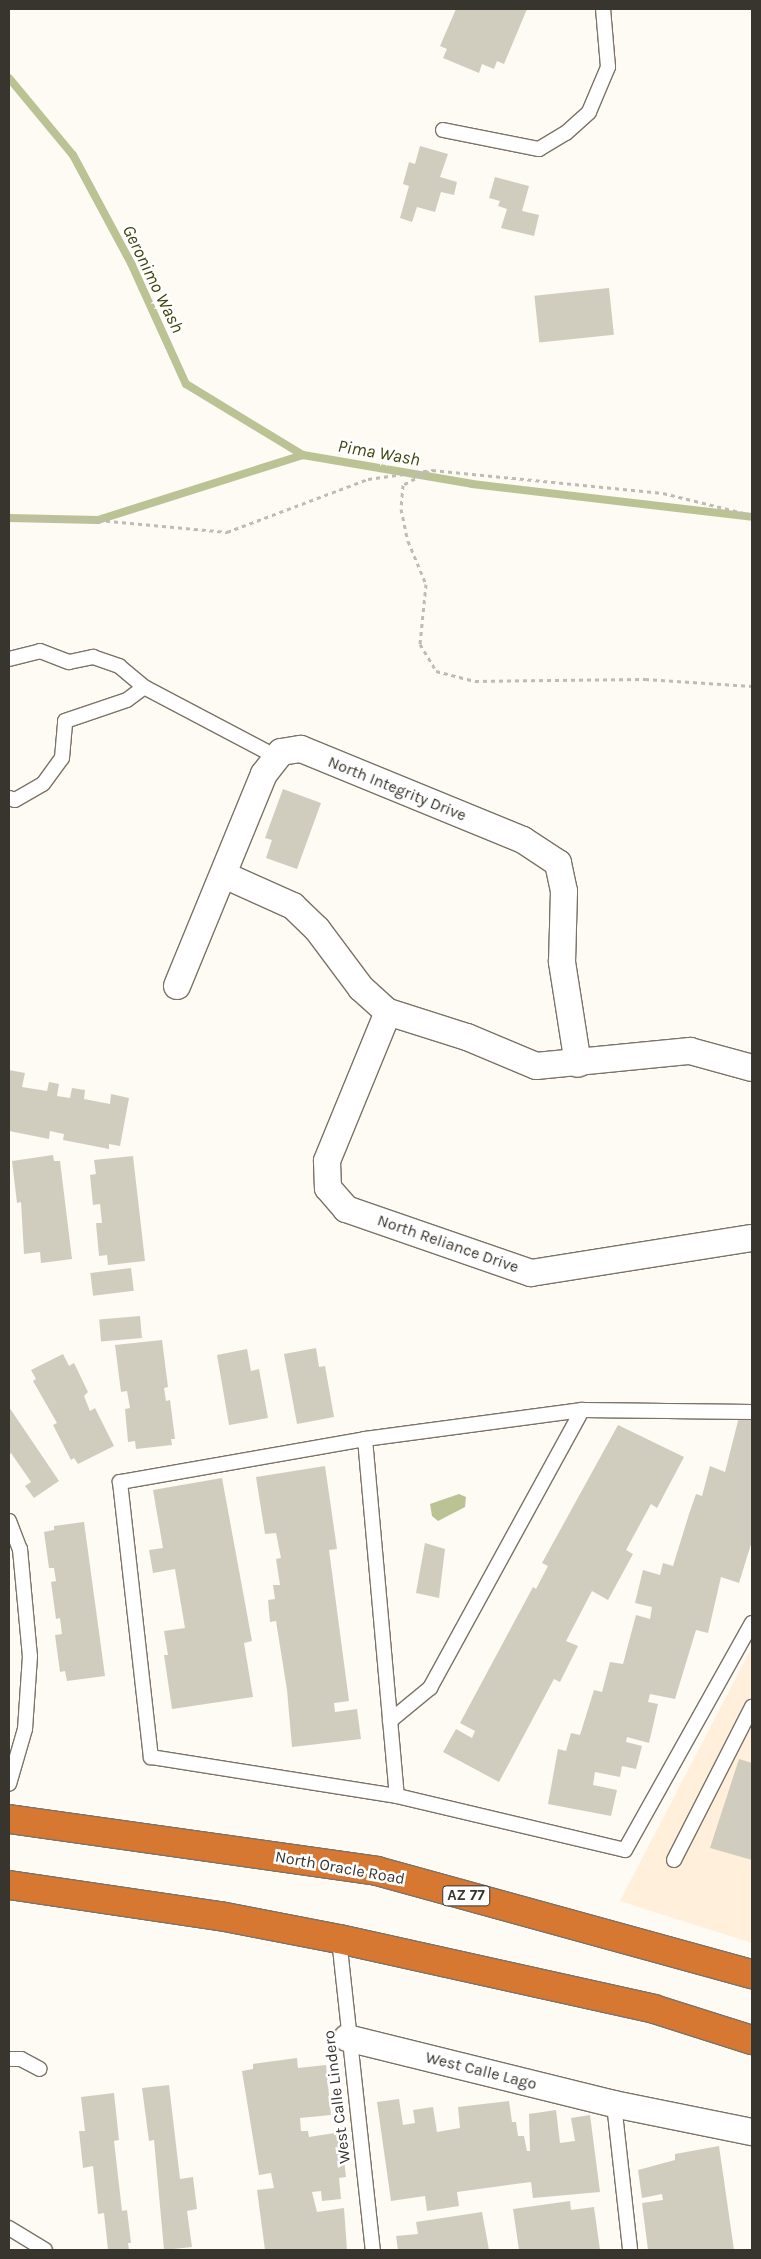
<!DOCTYPE html>
<html>
<head>
<meta charset="utf-8">
<style>
  body { margin:0 }
  #map { position:relative; width:761px; height:2259px; overflow:hidden; background:#fefaf4; font-family:Karla,sans-serif }
  div>[style] { position:absolute }
  [style*='--x'] { left:calc(var(--x)*1px); top:calc(var(--y)*1px); width:calc(var(--w)*1px); rotate:calc(var(--a)*1deg) }
  .built>* { inset:0; background:#ffefdb }
  .water>* { inset:0; background:#bbc394 }
  .stream>* { height:8px; margin:-4px; padding:0 4px; transform-origin:4px; border-radius:4px; background:#bbc394 }
  .building>* { inset:0; background:#d1cdbe; transform-origin:0 0 }
  .path>* { height:3px; margin-top:-1.5px; transform-origin:0; background:repeating-linear-gradient(90deg,#bfbbb5 0 4px,transparent 0 8px) }
  .roads { filter:drop-shadow(1px 0 #7c7367) drop-shadow(-1px 0 #7c7367) drop-shadow(0 1px #7c7367) drop-shadow(0 -1px #7c7367) }
  .lane>* { height:14px; margin:-7px; padding:0 7px; transform-origin:7px; border-radius:7px; background:#fff }
  .street>* { height:26px; margin:-13px; padding:0 13px; transform-origin:13px; border-radius:13px; background:#fff }
  .highway>* { height:28px; margin:-14px; padding:0 14px; transform-origin:14px; border-radius:14px; background:#d67732 }
  span { translate:-50% -50%; white-space:nowrap; text-align:center; line-height:1.15; -webkit-text-stroke:5px #fff; paint-order:stroke }
  .shield-label span { padding:1px 4px; background:#fff; border:1px solid; border-radius:4px; -webkit-text-stroke-width:0 }
  .shield-label { font-size:15px; color:#38342e; font-weight:700 }
  .street-label { font-size:16px; color:#38342e }
  .water-label { font-size:18px; color:#3d440d; font-style:italic }
  .frame { position:absolute; inset:0; border:10px solid #38342e; pointer-events:none }
</style>
</head>
<body>
<div id="map">
  <div class="built">
    <div style="clip-path:polygon(752px 1647px,752px 1943px,620px 1901px)"></div>
  </div>
  <div class="water">
    <div style="clip-path:polygon(459px 1494px,466px 1497px,465px 1507px,438px 1521px,432px 1516px,430px 1504px)"></div>
  </div>
  <div class="stream">
    <div style="--x:9;--y:78;--w:100;--a:50.3"></div>
    <div style="--x:73;--y:155;--w:123;--a:61.8"></div>
    <div style="--x:131;--y:263;--w:133;--a:65.6"></div>
    <div style="--x:186;--y:384;--w:137;--a:31.3"></div>
    <div style="--x:9;--y:518;--w:89;--a:1.3"></div>
    <div style="--x:98;--y:520;--w:215;--a:-17.6"></div>
    <div style="--x:303;--y:455;--w:171;--a:9.7"></div>
    <div style="--x:472;--y:484;--w:282;--a:6.7"></div>
  </div>
  <div class="building">
    <div style="clip-path:polygon(456px 9px,527px 9px,504px 64px,497px 61px,494px 69px,482px 64px,479px 73px,443px 58px,447px 49px,440px 46px)"></div>
    <div style="clip-path:polygon(420px 146px,448px 154px,440px 177px,457px 182px,454px 195px,441px 192px,435px 212px,417px 207px,412px 222px,400px 218px,409px 186px,403px 184px,409px 162px,415px 164px)"></div>
    <div style="clip-path:polygon(495px 177px,529px 186px,522px 211px,539px 215px,534px 236px,501px 228px,507px 209px,498px 206px,500px 201px,489px 198px)"></div>
    <div style="left:609px;top:288px;width:47px;height:75px;rotate:84deg"></div>
    <div style="clip-path:polygon(283px 789px,321px 803px,297px 869px,266px 858px,272px 840px,265px 838px)"></div>
    <div style="clip-path:polygon(9px 1070px,25px 1073px,22px 1087px,47px 1091px,49px 1082px,59px 1084px,57px 1096px,70px 1098px,72px 1088px,85px 1090px,84px 1099px,110px 1104px,111px 1094px,129px 1098px,120px 1146px,109px 1144px,109px 1149px,63px 1140px,64px 1134px,50px 1131px,49px 1139px,9px 1131px)"></div>
    <div style="clip-path:polygon(53px 1155px,54px 1161px,60px 1161px,72px 1259px,41px 1263px,40px 1252px,24px 1254px,21px 1202px,17px 1203px,12px 1161px)"></div>
    <div style="clip-path:polygon(133px 1156px,145px 1261px,108px 1265px,107px 1255px,99px 1256px,96px 1223px,102px 1223px,100px 1204px,93px 1205px,90px 1175px,96px 1174px,94px 1160px)"></div>
    <div style="left:131px;top:1268px;width:23px;height:41px;rotate:83deg"></div>
    <div style="left:140px;top:1316px;width:22px;height:41px;rotate:85deg"></div>
    <div style="clip-path:polygon(162px 1340px,168px 1387px,164px 1388px,166px 1401px,170px 1400px,175px 1439px,171px 1439px,172px 1445px,136px 1449px,135px 1441px,128px 1442px,125px 1409px,130px 1408px,127px 1391px,121px 1392px,115px 1345px)"></div>
    <div style="clip-path:polygon(316px 1348px,319px 1367px,325px 1366px,334px 1417px,297px 1424px,284px 1354px)"></div>
    <div style="clip-path:polygon(247px 1349px,251px 1371px,259px 1369px,268px 1418px,229px 1425px,217px 1355px)"></div>
    <div style="clip-path:polygon(63px 1354px,69px 1366px,74px 1363px,88px 1392px,84px 1396px,90px 1411px,95px 1408px,114px 1446px,78px 1464px,74px 1458px,71px 1460px,53px 1425px,57px 1423px,33px 1381px,36px 1379px,31px 1370px)"></div>
    <div style="clip-path:polygon(9px 1407px,59px 1481px,34px 1498px,25px 1486px,31px 1482px,11px 1453px,9px 1455px)"></div>
    <div style="clip-path:polygon(739px 1417px,752px 1420px,752px 1541px,739px 1583px,721px 1577px,708px 1633px,696px 1630px,675px 1699px,650px 1694px,648px 1702px,658px 1704px,649px 1743px,627px 1737px,626px 1742px,642px 1746px,636px 1769px,622px 1766px,620px 1777px,595px 1772px,593px 1785px,617px 1790px,611px 1816px,548px 1804px,558px 1749px,566px 1751px,571px 1733px,580px 1735px,594px 1690px,602px 1692px,610px 1662px,623px 1664px,636px 1615px,650px 1619px,652px 1607px,635px 1603px,643px 1570px,660px 1575px,663px 1563px,673px 1566px,689px 1514px,696px 1494px,702px 1496px,710px 1466px,725px 1472px)"></div>
    <div style="clip-path:polygon(618px 1425px,684px 1457px,657px 1508px,651px 1504px,626px 1550px,633px 1554px,608px 1600px,592px 1591px,566px 1641px,578px 1646px,560px 1682px,554px 1679px,499px 1782px,443px 1752px,456px 1729px,472px 1738px,475px 1731px,460px 1723px,533px 1587px,536px 1589px,548px 1566px,542px 1563px)"></div>
    <div style="clip-path:polygon(325px 1466px,337px 1549px,329px 1550px,349px 1701px,334px 1703px,335px 1712px,357px 1709px,361px 1739px,292px 1747px,287px 1690px,276px 1621px,270px 1622px,268px 1600px,275px 1599px,273px 1585px,280px 1585px,276px 1559px,281px 1558px,276px 1533px,265px 1534px,256px 1477px)"></div>
    <div style="clip-path:polygon(222px 1478px,252px 1641px,244px 1643px,253px 1697px,172px 1709px,164px 1655px,168px 1655px,164px 1631px,185px 1628px,175px 1569px,153px 1573px,149px 1550px,163px 1548px,153px 1490px)"></div>
    <div style="clip-path:polygon(84px 1522px,105px 1676px,67px 1681px,65px 1671px,60px 1672px,55px 1635px,62px 1634px,60px 1618px,56px 1619px,51px 1582px,56px 1581px,54px 1568px,49px 1568px,44px 1532px,54px 1530px,54px 1526px)"></div>
    <div style="clip-path:polygon(425px 1543px,445px 1549px,439px 1598px,416px 1593px)"></div>
    <div style="clip-path:polygon(739px 1759px,752px 1763px,752px 1860px,710px 1848px)"></div>
    <div style="clip-path:polygon(297px 2058px,298px 2068px,326px 2065px,331px 2115px,300px 2118px,301px 2131px,308px 2131px,309px 2137px,341px 2132px,346px 2177px,339px 2178px,341px 2199px,322px 2201px,321px 2191px,312px 2192px,317px 2212px,344px 2208px,347px 2250px,265px 2250px,257px 2190px,274px 2188px,271px 2173px,259px 2175px,242px 2071px,253px 2069px,253px 2064px)"></div>
    <div style="clip-path:polygon(169px 2085px,180px 2179px,193px 2177px,197px 2209px,187px 2211px,192px 2247px,164px 2250px,154px 2140px,149px 2141px,142px 2088px)"></div>
    <div style="clip-path:polygon(114px 2093px,119px 2140px,114px 2141px,122px 2211px,127px 2210px,131px 2243px,128px 2243px,129px 2250px,108px 2250px,104px 2213px,98px 2214px,93px 2166px,83px 2168px,79px 2131px,85px 2131px,81px 2097px)"></div>
    <div style="clip-path:polygon(399px 2099px,403px 2125px,415px 2123px,413px 2110px,433px 2107px,437px 2132px,460px 2128px,458px 2107px,509px 2101px,512px 2122px,516px 2122px,518px 2136px,524px 2136px,527px 2151px,530px 2151px,529px 2114px,556px 2110px,560px 2143px,575px 2141px,571px 2118px,590px 2115px,600px 2192px,533px 2198px,531px 2182px,457px 2192px,459px 2206px,427px 2211px,425px 2196px,391px 2201px,377px 2102px)"></div>
    <div style="clip-path:polygon(719px 2146px,734px 2250px,648px 2250px,642px 2203px,663px 2200px,662px 2194px,642px 2198px,638px 2170px,675px 2160px,675px 2154px)"></div>
    <div style="clip-path:polygon(570px 2201px,571px 2210px,594px 2207px,600px 2250px,519px 2250px,513px 2209px)"></div>
    <div style="clip-path:polygon(482px 2212px,489px 2250px,398px 2250px,396px 2236px,418px 2234px,416px 2222px)"></div>
  </div>
  <div class="path">
    <div style="--x:429;--y:471;--w:30;--a:152"></div>
    <div style="--x:403;--y:485;--w:24;--a:95"></div>
    <div style="--x:401;--y:509;--w:33;--a:78"></div>
    <div style="--x:408;--y:541;--w:47;--a:67.3"></div>
    <div style="--x:426;--y:584;--w:60;--a:95.7"></div>
    <div style="--x:420;--y:644;--w:31;--a:59"></div>
    <div style="--x:436;--y:671;--w:40;--a:14.4"></div>
    <div style="--x:475;--y:681;--w:170;--a:-0.7"></div>
    <div style="--x:645;--y:679;--w:107;--a:3.7"></div>
    <div style="--x:9;--y:518;--w:89;--a:1.3"></div>
    <div style="--x:98;--y:520;--w:130;--a:5.3"></div>
    <div style="--x:227;--y:532;--w:151;--a:-20.6"></div>
    <div style="--x:368;--y:479;--w:65;--a:-8"></div>
    <div style="--x:432;--y:470;--w:232;--a:5.7"></div>
    <div style="--x:663;--y:493;--w:92;--a:13.9"></div>
  </div>
  <div class="roads">
    <div class="lane">
      <div style="--x:443;--y:130;--w:98;--a:11.2"></div>
      <div style="--x:539;--y:149;--w:31;--a:-31"></div>
      <div style="--x:566;--y:133;--w:31;--a:-42"></div>
      <div style="--x:589;--y:112;--w:49;--a:-67.1"></div>
      <div style="--x:608;--y:67;--w:58;--a:-94.9"></div>
      <div style="--x:9;--y:659;--w:32;--a:-14"></div>
      <div style="--x:40;--y:651;--w:31;--a:21"></div>
      <div style="--x:69;--y:662;--w:25;--a:-12"></div>
      <div style="--x:93;--y:657;--w:28;--a:19"></div>
      <div style="--x:119;--y:666;--w:33;--a:40"></div>
      <div style="--x:144;--y:687;--w:150;--a:27.8"></div>
      <div style="--x:9;--y:798;--w:6;--a:18"></div>
      <div style="--x:15;--y:800;--w:32;--a:-30"></div>
      <div style="--x:43;--y:784;--w:32;--a:-54"></div>
      <div style="--x:62;--y:758;--w:37;--a:-85"></div>
      <div style="--x:65;--y:721;--w:65;--a:-18.7"></div>
      <div style="--x:127;--y:700;--w:21;--a:-37"></div>
      <div style="--x:752;--y:1412;--w:170;--a:-179.3"></div>
      <div style="--x:582;--y:1410;--w:219;--a:172.4"></div>
      <div style="--x:365;--y:1439;--w:249;--a:170"></div>
      <div style="--x:120;--y:1482;--w:277;--a:83.6"></div>
      <div style="--x:151;--y:1757;--w:249;--a:9"></div>
      <div style="--x:397;--y:1796;--w:234;--a:13.3"></div>
      <div style="--x:625;--y:1850;--w:260;--a:-60.8"></div>
      <div style="--x:365;--y:1439;--w:358;--a:84.9"></div>
      <div style="--x:9;--y:1521;--w:30;--a:69"></div>
      <div style="--x:20;--y:1549;--w:107;--a:84.7"></div>
      <div style="--x:30;--y:1656;--w:73;--a:93.9"></div>
      <div style="--x:25;--y:1729;--w:57;--a:106.2"></div>
      <div style="--x:390;--y:1721;--w:52;--a:-39.5"></div>
      <div style="--x:430;--y:1688;--w:317;--a:-61.3"></div>
      <div style="--x:674;--y:1860;--w:172;--a:-63"></div>
      <div style="--x:339;--y:1939;--w:313;--a:83.8"></div>
      <div style="--x:9;--y:2059;--w:12;--a:0"></div>
      <div style="--x:21;--y:2059;--w:21;--a:28"></div>
      <div style="--x:614;--y:2104;--w:147;--a:83.7"></div>
      <div style="--x:9;--y:2228;--w:42;--a:31.4"></div>
    </div>
    <div class="street">
      <div style="--x:224;--y:875;--w:76;--a:24.2"></div>
      <div style="--x:293;--y:906;--w:33;--a:44"></div>
      <div style="--x:317;--y:929;--w:74;--a:53.3"></div>
      <div style="--x:361;--y:988;--w:36;--a:42"></div>
      <div style="--x:388;--y:1012;--w:83;--a:17.6"></div>
      <div style="--x:467;--y:1037;--w:75;--a:22.8"></div>
      <div style="--x:536;--y:1066;--w:155;--a:-5.6"></div>
      <div style="--x:690;--y:1051;--w:64;--a:15.3"></div>
      <div style="--x:177;--y:986;--w:229;--a:-67.7"></div>
      <div style="--x:264;--y:774;--w:28;--a:-52"></div>
      <div style="--x:281;--y:752;--w:20;--a:-9"></div>
      <div style="--x:301;--y:749;--w:240;--a:22.3"></div>
      <div style="--x:523;--y:840;--w:42;--a:33.3"></div>
      <div style="--x:558;--y:863;--w:29;--a:78"></div>
      <div style="--x:564;--y:891;--w:71;--a:91.6"></div>
      <div style="--x:562;--y:962;--w:103;--a:81.1"></div>
      <div style="--x:388;--y:1012;--w:161;--a:112.3"></div>
      <div style="--x:327;--y:1161;--w:27;--a:88"></div>
      <div style="--x:328;--y:1188;--w:28;--a:49"></div>
      <div style="--x:346;--y:1209;--w:196;--a:19.1"></div>
      <div style="--x:531;--y:1273;--w:224;--a:-9"></div>
      <div style="--x:347;--y:2038;--w:275;--a:13.9"></div>
      <div style="--x:614;--y:2104;--w:141;--a:11.5"></div>
    </div>
    <div class="highway">
      <div style="--x:9;--y:1819;--w:372;--a:8"></div>
      <div style="--x:377;--y:1871;--w:389;--a:15.4"></div>
      <div style="--x:9;--y:1885;--w:213;--a:8.4"></div>
      <div style="--x:220;--y:1916;--w:121;--a:10.9"></div>
      <div style="--x:339;--y:1939;--w:323;--a:12.5"></div>
      <div style="--x:654;--y:2009;--w:103;--a:17.6"></div>
    </div>
  </div>
  <div class="shield-label">
    <span style="left:466px;top:1896px">AZ 77</span>
  </div>
  <div class="street-label">
    <span style="left:397px;top:789px;rotate:22deg">North Integrity Drive</span>
    <span style="left:448px;top:1244px;rotate:19deg">North Reliance Drive</span>
    <span style="left:340px;top:1868px;rotate:10deg">North Oracle Road</span>
    <span style="left:481px;top:2071px;rotate:14deg">West Calle Lago</span>
    <span style="left:337px;top:2097px;rotate:-97deg">West Calle Lindero</span>
  </div>
  <div class="water-label">
    <span style="left:153px;top:279px;rotate:64deg">Geronimo Wash</span>
    <span style="left:379px;top:453px;rotate:10deg">Pima Wash</span>
  </div>
  <div class="frame"></div>
</div>
</body>
</html>
